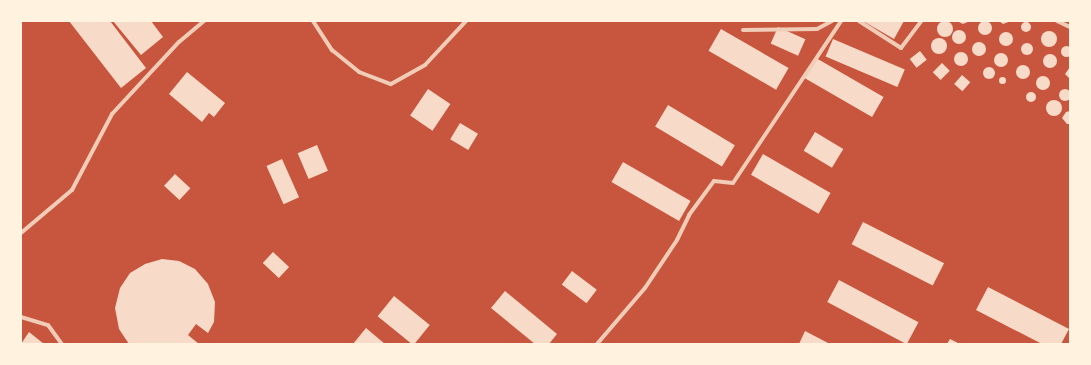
<!DOCTYPE html>
<html>
<head>
<meta charset="utf-8">
<style>
  body { margin:0 }
  #map { position:relative; width:1091px; height:365px; overflow:hidden; background:#c8553d; font-family:"Source Serif 4",serif }
  div>[style] { position:absolute }
  [style*='--x'] { left:calc(var(--x)*1px); top:calc(var(--y)*1px); width:calc(var(--w)*1px); rotate:calc(var(--a)*1deg) }
  .building>* { inset:0; background:#f7dbc8; transform-origin:0 0 }
  .round { border-radius:50% }
  .minor>* { height:4px; margin:-2px; padding:0 2px; transform-origin:2px; border-radius:2px; background:#f1ccb7 }
  span { translate:-50% -50%; white-space:nowrap; text-align:center; line-height:1.15; -webkit-text-stroke:3px #fff3e0; paint-order:stroke }
  .frame { position:absolute; inset:0; border:22px solid #fff3e0; pointer-events:none }
</style>
</head>
<body>
<div id="map">
  <div class="building">
    <div style="clip-path:polygon(69px 21px,110px 21px,146px 68px,121px 88px)"></div>
    <div style="clip-path:polygon(113px 21px,151px 21px,163px 37px,141px 55px)"></div>
    <div style="clip-path:polygon(863px 21px,904px 21px,894px 39px)"></div>
    <div style="clip-path:polygon(957px 21px,970px 21px,963px 24px)"></div>
    <div style="clip-path:polygon(999px 21px,1011px 21px,1003px 24px)"></div>
    <div class="round" style="left:937px;top:21px;width:16px;height:16px"></div>
    <div class="round" style="left:978px;top:21px;width:14px;height:14px"></div>
    <div class="round" style="left:1021px;top:22px;width:10px;height:10px"></div>
    <div style="left:778px;top:27px;width:30px;height:18px;rotate:24deg"></div>
    <div style="left:721px;top:29px;width:78px;height:25px;rotate:30deg"></div>
    <div class="round" style="left:952px;top:30px;width:14px;height:14px"></div>
    <div class="round" style="left:1041px;top:31px;width:16px;height:16px"></div>
    <div class="round" style="left:999px;top:32px;width:14px;height:14px"></div>
    <div class="round" style="left:931px;top:38px;width:16px;height:16px"></div>
    <div style="left:833px;top:39px;width:78px;height:19px;rotate:23deg"></div>
    <div class="round" style="left:972px;top:42px;width:14px;height:14px"></div>
    <div class="round" style="left:1021px;top:43px;width:12px;height:12px"></div>
    <div class="round" style="left:1060.5px;top:45.5px;width:11px;height:11px"></div>
    <div style="left:920px;top:51px;width:11px;height:13px;rotate:52deg"></div>
    <div class="round" style="left:954px;top:52px;width:14px;height:14px"></div>
    <div class="round" style="left:994px;top:53px;width:14px;height:14px"></div>
    <div class="round" style="left:1043px;top:54px;width:14px;height:14px"></div>
    <div style="left:816px;top:58px;width:78px;height:23px;rotate:30deg"></div>
    <div style="left:942px;top:63px;width:11px;height:13px;rotate:45deg"></div>
    <div class="round" style="left:1016px;top:65px;width:14px;height:14px"></div>
    <div style="clip-path:polygon(1070px 67px,1070px 79px,1065px 74px)"></div>
    <div class="round" style="left:983px;top:67px;width:12px;height:12px"></div>
    <div style="clip-path:polygon(187px 72px,225px 103px,214px 117px,209px 113px,202px 122px,169px 94px)"></div>
    <div style="left:962px;top:75px;width:11px;height:12px;rotate:41deg"></div>
    <div class="round" style="left:1036px;top:76px;width:14px;height:14px"></div>
    <div class="round" style="left:998.5px;top:76.5px;width:7px;height:7px"></div>
    <div style="left:428px;top:89px;width:27px;height:32px;rotate:34deg"></div>
    <div class="round" style="left:1059px;top:89px;width:12px;height:12px"></div>
    <div class="round" style="left:1026px;top:92px;width:10px;height:10px"></div>
    <div class="round" style="left:1046px;top:100px;width:16px;height:16px"></div>
    <div style="left:668px;top:105px;width:78px;height:25px;rotate:31deg"></div>
    <div style="clip-path:polygon(1070px 111px,1070px 124px,1067px 124px,1062px 118px,1066px 112px)"></div>
    <div style="left:460px;top:123px;width:21px;height:19px;rotate:31deg"></div>
    <div style="left:815px;top:132px;width:33px;height:22px;rotate:31deg"></div>
    <div style="left:317px;top:145px;width:28px;height:21px;rotate:67deg"></div>
    <div style="left:763px;top:154px;width:78px;height:24px;rotate:30deg"></div>
    <div style="left:282px;top:159px;width:42px;height:17px;rotate:66deg"></div>
    <div style="left:623px;top:162px;width:78px;height:23px;rotate:30deg"></div>
    <div style="left:175px;top:174px;width:21px;height:16px;rotate:43deg"></div>
    <div style="left:863px;top:222px;width:91px;height:25px;rotate:27deg"></div>
    <div style="left:273px;top:252px;width:22px;height:15px;rotate:43deg"></div>
    <div style="clip-path:polygon(162px 259px,179px 261px,195px 269px,208px 284px,215px 302px,214px 322px,208px 333px,196px 324px,188px 335px,199px 344px,129px 344px,119px 329px,115px 308px,120px 288px,130px 273px,145px 264px)"></div>
    <div style="left:572px;top:271px;width:31px;height:17px;rotate:37deg"></div>
    <div style="left:839px;top:280px;width:90px;height:25px;rotate:28deg"></div>
    <div style="clip-path:polygon(988px 287px,1069px 329px,1061px 344px,1042px 344px,976px 310px)"></div>
    <div style="clip-path:polygon(505px 291px,557px 334px,549px 344px,535px 344px,491px 308px)"></div>
    <div style="left:394px;top:296px;width:46px;height:26px;rotate:39deg"></div>
    <div style="clip-path:polygon(366px 328px,385px 344px,353px 344px)"></div>
    <div style="clip-path:polygon(805px 331px,830px 344px,799px 344px)"></div>
    <div style="clip-path:polygon(29px 332px,44px 344px,21px 344px)"></div>
    <div style="clip-path:polygon(950px 339px,960px 344px,947px 344px)"></div>
  </div>
  <div class="minor">
    <div style="--x:313;--y:21;--w:35;--a:57"></div>
    <div style="--x:332;--y:50;--w:35;--a:39"></div>
    <div style="--x:359;--y:72;--w:34;--a:21"></div>
    <div style="--x:391;--y:84;--w:39;--a:-29"></div>
    <div style="--x:425;--y:65;--w:60;--a:-47"></div>
    <div style="--x:859;--y:21;--w:50;--a:32.7"></div>
    <div style="--x:901;--y:48;--w:34;--a:-53"></div>
    <div style="--x:1057;--y:21;--w:14;--a:25"></div>
    <div style="--x:743;--y:30;--w:74;--a:-0.8"></div>
    <div style="--x:817;--y:29;--w:17;--a:-28"></div>
    <div style="--x:21;--y:233;--w:67;--a:-40.1"></div>
    <div style="--x:72;--y:190;--w:86;--a:-62.2"></div>
    <div style="--x:112;--y:114;--w:98;--a:-47.1"></div>
    <div style="--x:179;--y:42;--w:33;--a:-40"></div>
    <div style="--x:21;--y:317;--w:28;--a:17"></div>
    <div style="--x:48;--y:325;--w:24;--a:54"></div>
    <div style="--x:597;--y:344;--w:74;--a:-49.4"></div>
    <div style="--x:645;--y:288;--w:58;--a:-56.3"></div>
    <div style="--x:677;--y:240;--w:28;--a:-64"></div>
    <div style="--x:689;--y:215;--w:42;--a:-53.7"></div>
    <div style="--x:714;--y:181;--w:19;--a:6"></div>
    <div style="--x:733;--y:183;--w:195;--a:-56.3"></div>
  </div>
  <div class="frame"></div>
</div>
</body>
</html>
